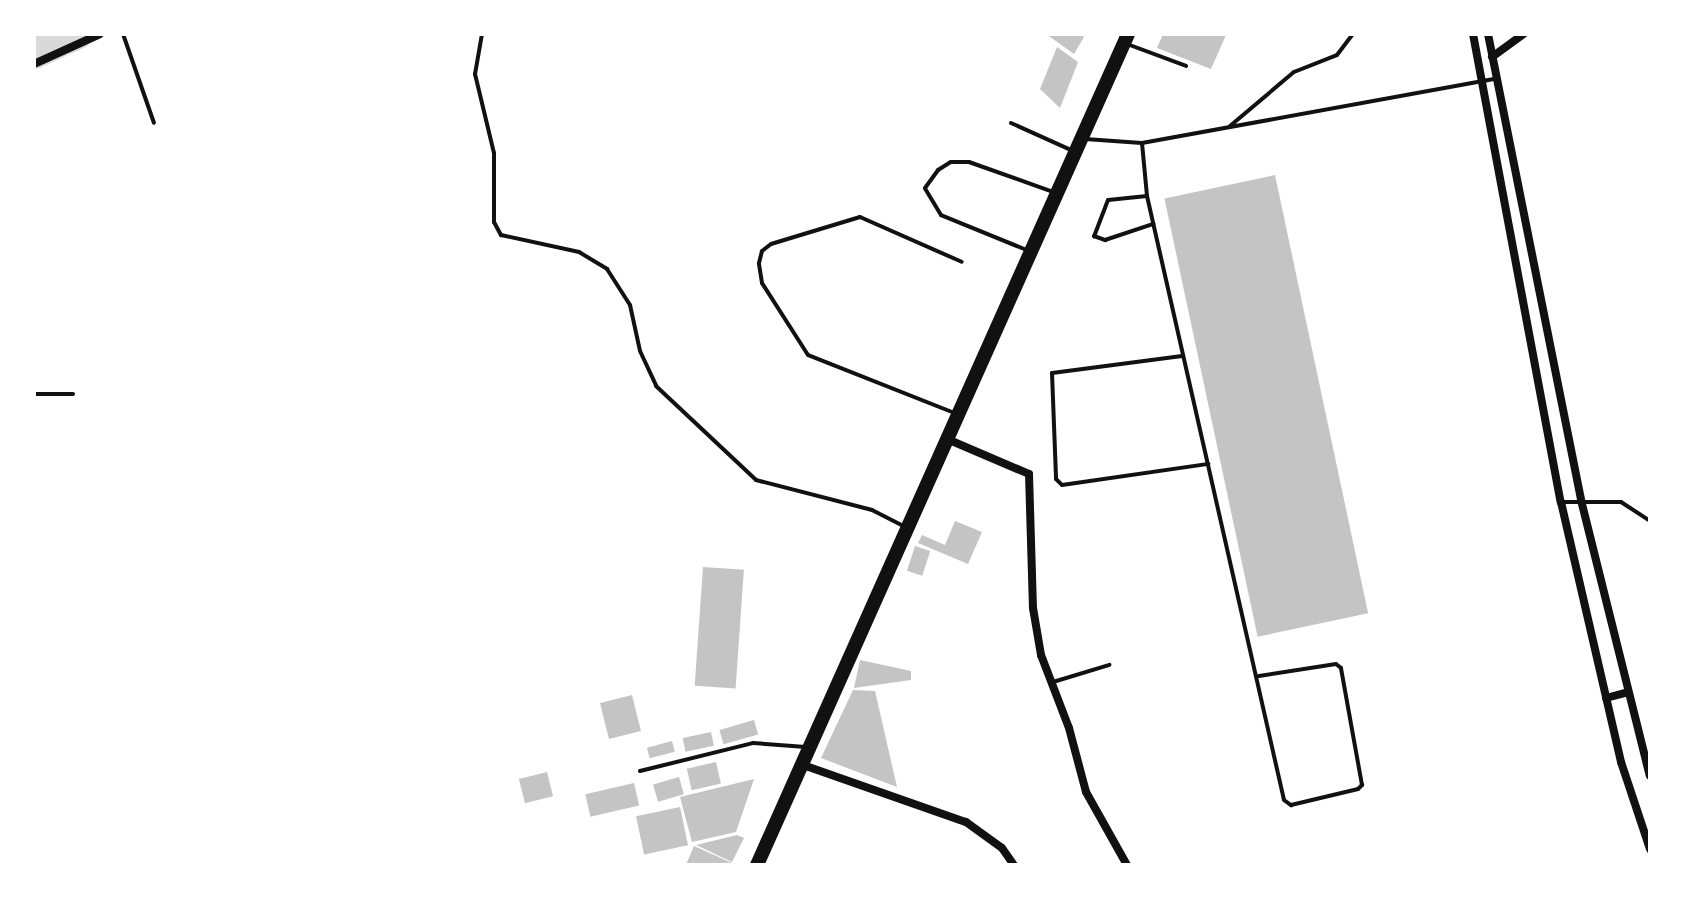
<!DOCTYPE html>
<html>
<head>
<meta charset="utf-8">
<style>
  body { margin:0 }
  #map { position:relative; width:1684px; height:899px; overflow:hidden; background:#fff; font-family:"Work Sans",sans-serif }
  div>[style] { position:absolute }
  [style*='--x'] { left:calc(var(--x)*1px); top:calc(var(--y)*1px); width:calc(var(--w)*1px); rotate:calc(var(--a)*1deg) }
  .river>* { height:30px; margin:-15px; padding:0 15px; transform-origin:15px; border-radius:15px; background:#d9d9d9 }
  .building>* { inset:0; background:#c4c4c4; transform-origin:0 0 }
  .service>* { height:4px; margin:-2px; padding:0 2px; transform-origin:2px; border-radius:2px; background:#111 }
  .minor>* { height:8px; margin:-4px; padding:0 4px; transform-origin:4px; border-radius:4px; background:#111 }
  .trunk>* { height:14px; margin:-7px; padding:0 7px; transform-origin:7px; border-radius:7px; background:#111 }
  span { translate:-50% -50%; white-space:nowrap; text-align:center; line-height:1.15; -webkit-text-stroke:8px #fff; paint-order:stroke }
  .frame { position:absolute; inset:0; border:36px solid #fff; pointer-events:none }
</style>
</head>
<body>
<div id="map">
  <div class="river">
    <div style="--x:34;--y:54;--w:48;--a:-24.4"></div>
  </div>
  <div class="building">
    <div style="clip-path:polygon(1046px 34px,1079px 34px,1084px 37px,1074px 54px)"></div>
    <div style="clip-path:polygon(1163px 34px,1224px 34px,1226px 35px,1211px 69px,1157px 48px)"></div>
    <div style="clip-path:polygon(1057px 47px,1078px 62px,1060px 108px,1040px 89px)"></div>
    <div style="left:1275px;top:175px;width:448px;height:113px;rotate:78deg"></div>
    <div style="clip-path:polygon(955px 521px,982px 532px,968px 564px,918px 543px,922px 535px,945px 545px)"></div>
    <div style="left:915px;top:546px;width:16px;height:26px;rotate:18deg"></div>
    <div style="left:703px;top:567px;width:41px;height:119px;rotate:4deg"></div>
    <div style="clip-path:polygon(860px 660px,911px 671px,911px 680px,854px 688px)"></div>
    <div style="clip-path:polygon(853px 690px,875px 691px,897px 787px,821px 758px)"></div>
    <div style="left:632px;top:695px;width:37px;height:33px;rotate:76deg"></div>
    <div style="left:754px;top:720px;width:15px;height:36px;rotate:74deg"></div>
    <div style="left:711px;top:732px;width:14px;height:29px;rotate:78deg"></div>
    <div style="left:672px;top:741px;width:11px;height:26px;rotate:75deg"></div>
    <div style="left:716px;top:762px;width:22px;height:30px;rotate:77deg"></div>
    <div style="left:547px;top:772px;width:25px;height:29px;rotate:76deg"></div>
    <div style="left:679px;top:777px;width:18px;height:27px;rotate:74deg"></div>
    <div style="clip-path:polygon(754px 779px,736px 832px,692px 842px,680px 797px)"></div>
    <div style="left:634px;top:783px;width:23px;height:50px;rotate:77deg"></div>
    <div style="left:680px;top:807px;width:39px;height:45px;rotate:78deg"></div>
    <div style="clip-path:polygon(737px 835px,744px 838px,732px 862px,696px 845px)"></div>
    <div style="clip-path:polygon(694px 846px,732px 863px,731px 865px,686px 865px)"></div>
  </div>
  <div class="service">
    <div style="--x:123;--y:34;--w:94;--a:70.8"></div>
    <div style="--x:482;--y:34;--w:41;--a:99.9"></div>
    <div style="--x:475;--y:74;--w:81;--a:76.5"></div>
    <div style="--x:494;--y:153;--w:69;--a:90"></div>
    <div style="--x:494;--y:222;--w:15;--a:62"></div>
    <div style="--x:501;--y:235;--w:80;--a:12.3"></div>
    <div style="--x:579;--y:252;--w:33;--a:31"></div>
    <div style="--x:607;--y:269;--w:43;--a:57.4"></div>
    <div style="--x:630;--y:305;--w:47;--a:77.7"></div>
    <div style="--x:640;--y:351;--w:38;--a:65"></div>
    <div style="--x:656;--y:386;--w:137;--a:43.2"></div>
    <div style="--x:756;--y:480;--w:120;--a:14.5"></div>
    <div style="--x:872;--y:510;--w:38;--a:27"></div>
    <div style="--x:1127;--y:44;--w:63;--a:20.4"></div>
    <div style="--x:1011;--y:123;--w:66;--a:24.2"></div>
    <div style="--x:1230;--y:126;--w:84;--a:-40.2"></div>
    <div style="--x:1294;--y:72;--w:46;--a:-21.6"></div>
    <div style="--x:1337;--y:55;--w:26;--a:-53"></div>
    <div style="--x:1085;--y:139;--w:57;--a:4"></div>
    <div style="--x:1142;--y:143;--w:359;--a:-10.3"></div>
    <div style="--x:1142;--y:143;--w:53;--a:84.6"></div>
    <div style="--x:1147;--y:196;--w:619;--a:77.22"></div>
    <div style="--x:1284;--y:800;--w:9;--a:36"></div>
    <div style="--x:1291;--y:805;--w:69;--a:-13.4"></div>
    <div style="--x:1358;--y:789;--w:6;--a:-45"></div>
    <div style="--x:1362;--y:785;--w:119;--a:-100.2"></div>
    <div style="--x:1341;--y:668;--w:6;--a:-141"></div>
    <div style="--x:1336;--y:664;--w:78;--a:171.1"></div>
    <div style="--x:1147;--y:196;--w:39;--a:174"></div>
    <div style="--x:1108;--y:200;--w:39;--a:111"></div>
    <div style="--x:1094;--y:236;--w:12;--a:20"></div>
    <div style="--x:1105;--y:240;--w:51;--a:-18.4"></div>
    <div style="--x:1029;--y:251;--w:95;--a:-157.8"></div>
    <div style="--x:941;--y:215;--w:31;--a:-121"></div>
    <div style="--x:925;--y:188;--w:22;--a:-54"></div>
    <div style="--x:938;--y:170;--w:15;--a:-32"></div>
    <div style="--x:951;--y:162;--w:18;--a:0"></div>
    <div style="--x:969;--y:162;--w:92;--a:19.6"></div>
    <div style="--x:1182;--y:356;--w:131;--a:172.5"></div>
    <div style="--x:1052;--y:373;--w:106;--a:87.8"></div>
    <div style="--x:1056;--y:479;--w:8;--a:45"></div>
    <div style="--x:1062;--y:485;--w:148;--a:-8.2"></div>
    <div style="--x:34;--y:394;--w:39;--a:0"></div>
    <div style="--x:957;--y:414;--w:160;--a:-158.4"></div>
    <div style="--x:808;--y:355;--w:85;--a:-122.6"></div>
    <div style="--x:762;--y:283;--w:20;--a:-99"></div>
    <div style="--x:759;--y:263;--w:12;--a:-76"></div>
    <div style="--x:762;--y:251;--w:11;--a:-38"></div>
    <div style="--x:771;--y:244;--w:93;--a:-16.9"></div>
    <div style="--x:860;--y:217;--w:111;--a:23.8"></div>
    <div style="--x:1561;--y:502;--w:60;--a:0"></div>
    <div style="--x:1621;--y:502;--w:35;--a:33"></div>
    <div style="--x:1053;--y:682;--w:59;--a:-16.9"></div>
    <div style="--x:640;--y:771;--w:116;--a:-13.9"></div>
    <div style="--x:753;--y:743;--w:53;--a:4.3"></div>
  </div>
  <div class="minor">
    <div style="--x:1473;--y:34;--w:476;--a:79.4"></div>
    <div style="--x:1561;--y:502;--w:267;--a:77"></div>
    <div style="--x:1621;--y:762;--w:92;--a:71.6"></div>
    <div style="--x:1488;--y:34;--w:475;--a:78.7"></div>
    <div style="--x:1581;--y:500;--w:284;--a:76"></div>
    <div style="--x:1492;--y:57;--w:39;--a:-36"></div>
    <div style="--x:34;--y:64;--w:72;--a:-24.4"></div>
    <div style="--x:947;--y:439;--w:89;--a:23.1"></div>
    <div style="--x:1029;--y:474;--w:134;--a:88.3"></div>
    <div style="--x:1033;--y:608;--w:48;--a:80.3"></div>
    <div style="--x:1041;--y:655;--w:78;--a:69"></div>
    <div style="--x:1069;--y:728;--w:66;--a:75.1"></div>
    <div style="--x:1086;--y:792;--w:84;--a:60.7"></div>
    <div style="--x:1606;--y:698;--w:23;--a:-15"></div>
    <div style="--x:803;--y:765;--w:173;--a:19.3"></div>
    <div style="--x:966;--y:822;--w:44;--a:35.8"></div>
    <div style="--x:1002;--y:848;--w:21;--a:55"></div>
  </div>
  <div class="trunk">
    <div style="--x:757;--y:865;--w:910;--a:-65.94"></div>
  </div>
  <div class="frame"></div>
</div>
</body>
</html>
